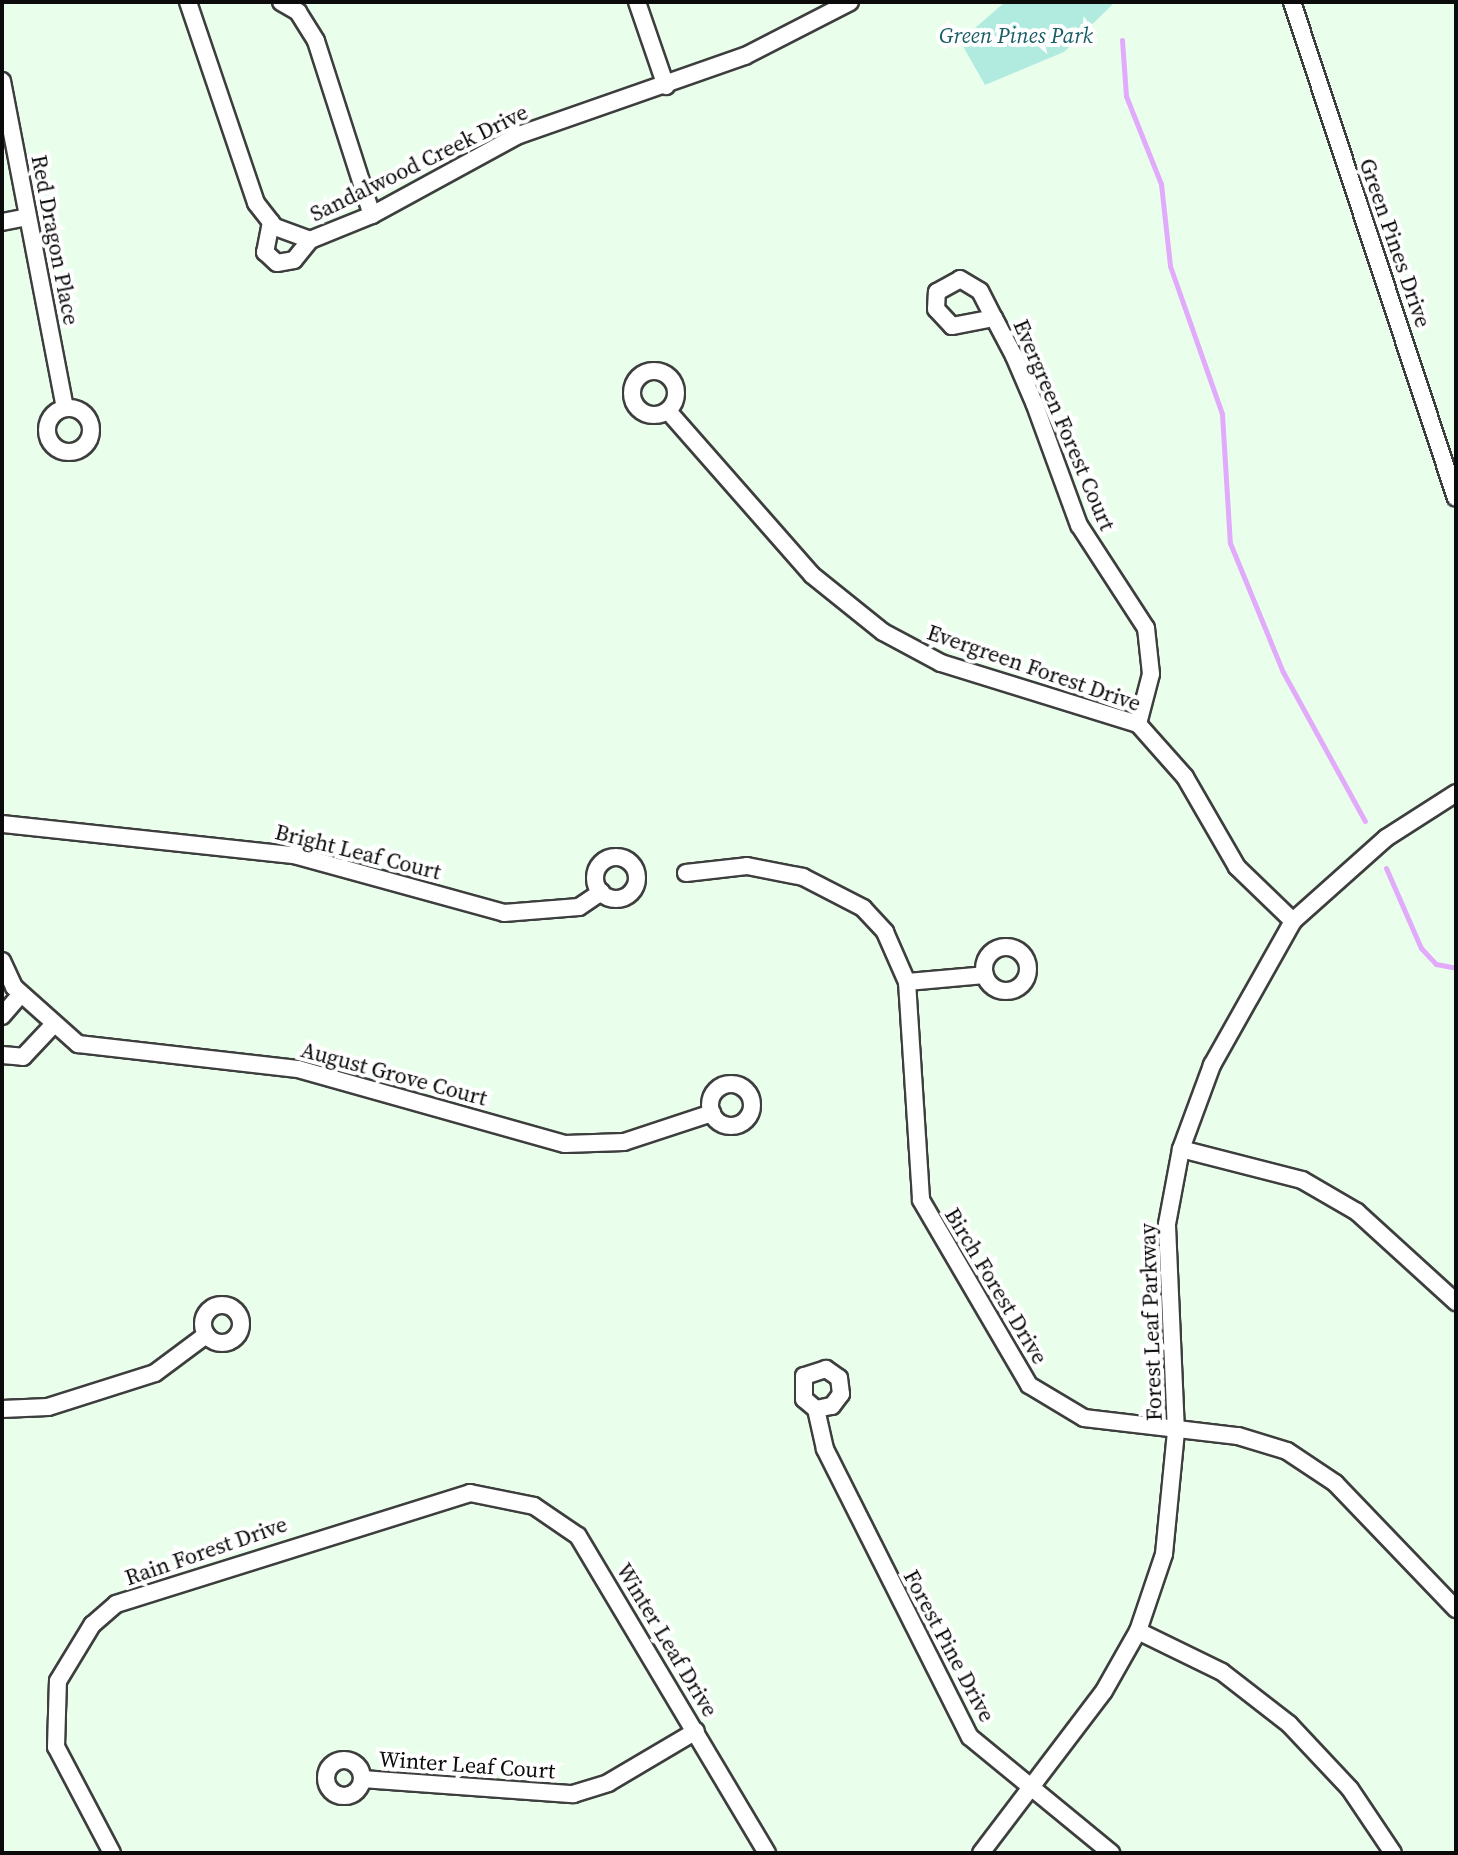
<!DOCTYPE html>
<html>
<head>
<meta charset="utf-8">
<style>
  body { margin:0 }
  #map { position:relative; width:1458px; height:1855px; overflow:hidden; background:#e9ffec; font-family:"Source Serif 4",serif }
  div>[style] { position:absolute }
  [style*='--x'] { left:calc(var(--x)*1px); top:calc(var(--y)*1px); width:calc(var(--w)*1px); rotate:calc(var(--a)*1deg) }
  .green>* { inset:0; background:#b1ebe0 }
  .stream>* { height:5px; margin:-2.5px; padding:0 2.5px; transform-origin:2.5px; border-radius:2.5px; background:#e2aafa }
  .roads { filter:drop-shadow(2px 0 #3e3e3e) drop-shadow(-2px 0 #3e3e3e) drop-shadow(0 2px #3e3e3e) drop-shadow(0 -2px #3e3e3e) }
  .street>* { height:16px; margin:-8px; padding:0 8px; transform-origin:8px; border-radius:8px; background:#fff }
  .street>.ring { margin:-8px; padding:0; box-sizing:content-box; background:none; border:16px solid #fff; border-radius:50% }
  span { translate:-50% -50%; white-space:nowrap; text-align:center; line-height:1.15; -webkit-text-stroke:8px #fff; paint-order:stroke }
  .park-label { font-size:22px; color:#185d66; font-style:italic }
  .street-label { font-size:22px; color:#0b0b0b }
  .frame { position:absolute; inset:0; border:4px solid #0b0b0b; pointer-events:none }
</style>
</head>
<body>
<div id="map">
  <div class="green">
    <div style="clip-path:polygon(1005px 2px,1115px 2px,1064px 52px,985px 85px,960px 41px)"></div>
  </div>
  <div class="stream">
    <div style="--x:1122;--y:40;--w:56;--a:85.9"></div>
    <div style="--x:1126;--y:96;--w:95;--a:68.3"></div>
    <div style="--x:1161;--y:184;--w:82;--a:83.7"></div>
    <div style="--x:1170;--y:266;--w:157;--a:70.6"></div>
    <div style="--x:1222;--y:414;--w:129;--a:86.5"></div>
    <div style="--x:1230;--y:543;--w:139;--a:67.7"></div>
    <div style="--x:1283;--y:672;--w:170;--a:61.2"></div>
    <div style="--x:1386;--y:868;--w:87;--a:66.4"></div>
    <div style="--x:1421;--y:948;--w:22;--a:47"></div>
    <div style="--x:1436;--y:964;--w:20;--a:11"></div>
  </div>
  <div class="roads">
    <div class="street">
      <div style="--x:188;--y:2;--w:212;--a:71.3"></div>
      <div style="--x:256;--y:203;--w:31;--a:52"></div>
      <div style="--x:275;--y:227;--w:37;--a:20"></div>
      <div style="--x:310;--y:240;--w:67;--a:-22"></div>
      <div style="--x:372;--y:215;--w:167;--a:-28.6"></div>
      <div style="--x:519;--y:135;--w:239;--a:-19.3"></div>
      <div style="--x:745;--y:56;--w:118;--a:-27.2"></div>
      <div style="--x:281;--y:2;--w:20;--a:30"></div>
      <div style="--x:298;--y:12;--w:34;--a:58"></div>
      <div style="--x:316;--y:41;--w:183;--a:72.2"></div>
      <div style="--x:637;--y:2;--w:89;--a:71"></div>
      <div style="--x:1292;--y:2;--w:522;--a:71.7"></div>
      <div style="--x:2;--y:81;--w:333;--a:79.1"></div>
      <div style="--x:2;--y:222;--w:25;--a:-11"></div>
      <div style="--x:271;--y:222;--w:31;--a:101"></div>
      <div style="--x:265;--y:252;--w:16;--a:43"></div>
      <div style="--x:277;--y:263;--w:17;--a:-10"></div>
      <div style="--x:294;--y:260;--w:26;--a:-51"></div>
      <div style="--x:994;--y:318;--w:43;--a:169.2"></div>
      <div style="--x:952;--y:326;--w:23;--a:-133"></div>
      <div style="--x:936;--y:309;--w:17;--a:-87"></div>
      <div style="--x:937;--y:292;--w:26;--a:-29"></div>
      <div style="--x:960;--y:279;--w:23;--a:31"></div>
      <div style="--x:980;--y:291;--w:30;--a:63"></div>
      <div style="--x:994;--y:318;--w:43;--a:62.2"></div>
      <div style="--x:1014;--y:356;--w:53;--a:66.8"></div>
      <div style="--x:1035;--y:405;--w:128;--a:69.9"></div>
      <div style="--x:1079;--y:525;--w:123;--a:57"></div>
      <div style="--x:1146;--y:628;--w:46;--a:83.8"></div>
      <div style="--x:1151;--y:674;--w:52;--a:104.6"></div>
      <div class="ring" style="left:632px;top:371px;width:28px;height:28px"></div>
      <div class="ring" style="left:47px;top:408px;width:28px;height:28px"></div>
      <div style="--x:668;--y:411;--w:218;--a:48.7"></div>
      <div style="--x:812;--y:575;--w:91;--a:38.8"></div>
      <div style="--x:883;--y:632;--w:66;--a:28.1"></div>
      <div style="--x:941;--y:663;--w:206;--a:17.2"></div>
      <div style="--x:1138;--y:724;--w:71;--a:48.4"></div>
      <div style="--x:1185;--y:777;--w:104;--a:60"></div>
      <div style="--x:1237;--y:867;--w:78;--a:44"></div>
      <div style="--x:2;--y:824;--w:294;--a:6.1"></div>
      <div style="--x:294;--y:855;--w:218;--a:15.4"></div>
      <div style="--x:504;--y:913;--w:75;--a:-4.6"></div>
      <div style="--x:579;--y:907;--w:27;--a:-34"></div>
      <div class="ring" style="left:595px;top:857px;width:26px;height:26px"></div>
      <div style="--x:686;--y:873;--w:61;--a:-6.5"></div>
      <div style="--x:747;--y:866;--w:57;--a:11.1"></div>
      <div style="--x:803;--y:877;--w:68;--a:27.3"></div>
      <div style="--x:863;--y:908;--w:33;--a:47"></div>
      <div style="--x:885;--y:932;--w:55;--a:66.3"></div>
      <div style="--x:907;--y:982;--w:218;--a:86.3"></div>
      <div style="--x:921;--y:1200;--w:214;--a:59.7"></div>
      <div style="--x:1029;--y:1385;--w:64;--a:31"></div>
      <div style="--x:1084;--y:1418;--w:155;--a:6.7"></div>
      <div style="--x:1238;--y:1436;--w:51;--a:17"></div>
      <div style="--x:1287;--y:1451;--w:58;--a:33.7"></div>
      <div style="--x:1335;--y:1483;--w:175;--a:46.2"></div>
      <div class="ring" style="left:984px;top:947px;width:28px;height:28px"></div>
      <div style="--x:2;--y:961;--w:29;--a:65"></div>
      <div style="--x:14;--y:987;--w:86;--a:41.7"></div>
      <div style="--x:78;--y:1044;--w:221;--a:6.5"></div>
      <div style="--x:298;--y:1069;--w:277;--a:15.7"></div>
      <div style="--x:565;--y:1144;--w:59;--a:-1.9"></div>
      <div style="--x:624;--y:1142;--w:93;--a:-18.2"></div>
      <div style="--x:907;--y:982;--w:78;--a:-5.1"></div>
      <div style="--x:2;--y:1016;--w:29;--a:-49"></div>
      <div style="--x:2;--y:1055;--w:21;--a:5"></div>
      <div style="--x:23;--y:1057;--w:44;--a:-46.8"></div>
      <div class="ring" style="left:710px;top:1084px;width:26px;height:26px"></div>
      <div style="--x:1181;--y:1149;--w:125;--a:14.4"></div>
      <div style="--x:1302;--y:1180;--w:64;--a:30.2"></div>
      <div style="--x:1357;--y:1212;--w:134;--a:42.3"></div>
      <div class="ring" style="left:203px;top:1305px;width:22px;height:22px"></div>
      <div style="--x:2;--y:1409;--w:46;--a:-2.5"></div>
      <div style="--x:48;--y:1407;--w:112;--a:-17.6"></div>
      <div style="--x:155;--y:1373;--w:64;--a:-36.7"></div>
      <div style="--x:816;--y:1409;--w:16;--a:-11"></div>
      <div style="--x:832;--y:1406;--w:15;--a:-53"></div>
      <div style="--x:841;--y:1394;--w:16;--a:-97"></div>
      <div style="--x:839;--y:1378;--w:16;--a:-145"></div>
      <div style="--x:826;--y:1369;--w:23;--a:162"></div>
      <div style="--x:804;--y:1376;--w:23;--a:90"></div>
      <div style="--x:804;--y:1399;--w:16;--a:40"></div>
      <div style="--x:816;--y:1409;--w:41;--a:77.3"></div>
      <div style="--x:825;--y:1449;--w:322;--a:63.3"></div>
      <div style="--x:970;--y:1737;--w:183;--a:39.4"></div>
      <div style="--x:1138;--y:1631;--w:93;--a:26"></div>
      <div style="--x:1222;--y:1672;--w:85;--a:37.8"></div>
      <div style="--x:1289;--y:1724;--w:89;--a:46.8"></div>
      <div style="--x:1350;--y:1789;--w:77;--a:56.1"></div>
      <div class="ring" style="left:326px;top:1760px;width:20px;height:20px"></div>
      <div style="--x:362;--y:1779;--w:212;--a:4.1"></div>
      <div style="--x:573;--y:1794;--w:37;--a:-17"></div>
      <div style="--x:608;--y:1783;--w:102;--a:-30.6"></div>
      <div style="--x:112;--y:1853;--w:120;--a:-117.8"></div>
      <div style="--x:56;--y:1747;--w:66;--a:-88.3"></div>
      <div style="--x:58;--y:1681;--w:66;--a:-58.7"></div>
      <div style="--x:92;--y:1625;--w:32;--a:-41"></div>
      <div style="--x:116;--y:1604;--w:371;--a:-17.4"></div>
      <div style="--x:470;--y:1493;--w:65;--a:11.5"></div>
      <div style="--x:534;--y:1506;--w:53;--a:34.3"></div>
      <div style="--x:578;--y:1536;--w:369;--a:59.2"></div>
      <div style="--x:981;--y:1853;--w:203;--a:-52.8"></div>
      <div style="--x:1104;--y:1691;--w:69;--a:-60.5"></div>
      <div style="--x:1138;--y:1631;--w:81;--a:-71.3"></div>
      <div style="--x:1164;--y:1554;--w:123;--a:-84.4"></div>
      <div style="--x:1176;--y:1432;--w:208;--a:-92.5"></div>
      <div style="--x:1167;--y:1224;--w:76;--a:-79.4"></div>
      <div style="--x:1181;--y:1149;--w:90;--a:-69.7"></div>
      <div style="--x:1212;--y:1065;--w:165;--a:-60.6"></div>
      <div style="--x:1293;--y:921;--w:125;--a:-41.7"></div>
      <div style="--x:1386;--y:838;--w:83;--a:-32.7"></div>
    </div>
  </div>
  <div class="park-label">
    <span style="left:1016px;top:36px">Green Pines Park</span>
  </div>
  <div class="street-label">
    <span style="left:419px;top:163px;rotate:-26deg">Sandalwood Creek Drive</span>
    <span style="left:55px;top:240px;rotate:79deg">Red Dragon Place</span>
    <span style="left:1395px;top:243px;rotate:71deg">Green Pines Drive</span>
    <span style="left:1064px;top:425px;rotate:67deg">Evergreen Forest Court</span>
    <span style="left:1034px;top:668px;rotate:19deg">Evergreen Forest Drive</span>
    <span style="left:358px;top:852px;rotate:14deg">Bright Leaf Court</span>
    <span style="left:394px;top:1074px;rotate:15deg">August Grove Court</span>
    <span style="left:996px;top:1286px;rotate:59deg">Birch Forest Drive</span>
    <span style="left:1151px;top:1322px;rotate:-92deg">Forest Leaf Parkway</span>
    <span style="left:206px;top:1551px;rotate:-19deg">Rain Forest Drive</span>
    <span style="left:667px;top:1640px;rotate:59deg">Winter Leaf Drive</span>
    <span style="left:949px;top:1646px;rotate:62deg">Forest Pine Drive</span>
    <span style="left:467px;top:1765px;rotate:4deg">Winter Leaf Court</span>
  </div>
  <div class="frame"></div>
</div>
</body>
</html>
